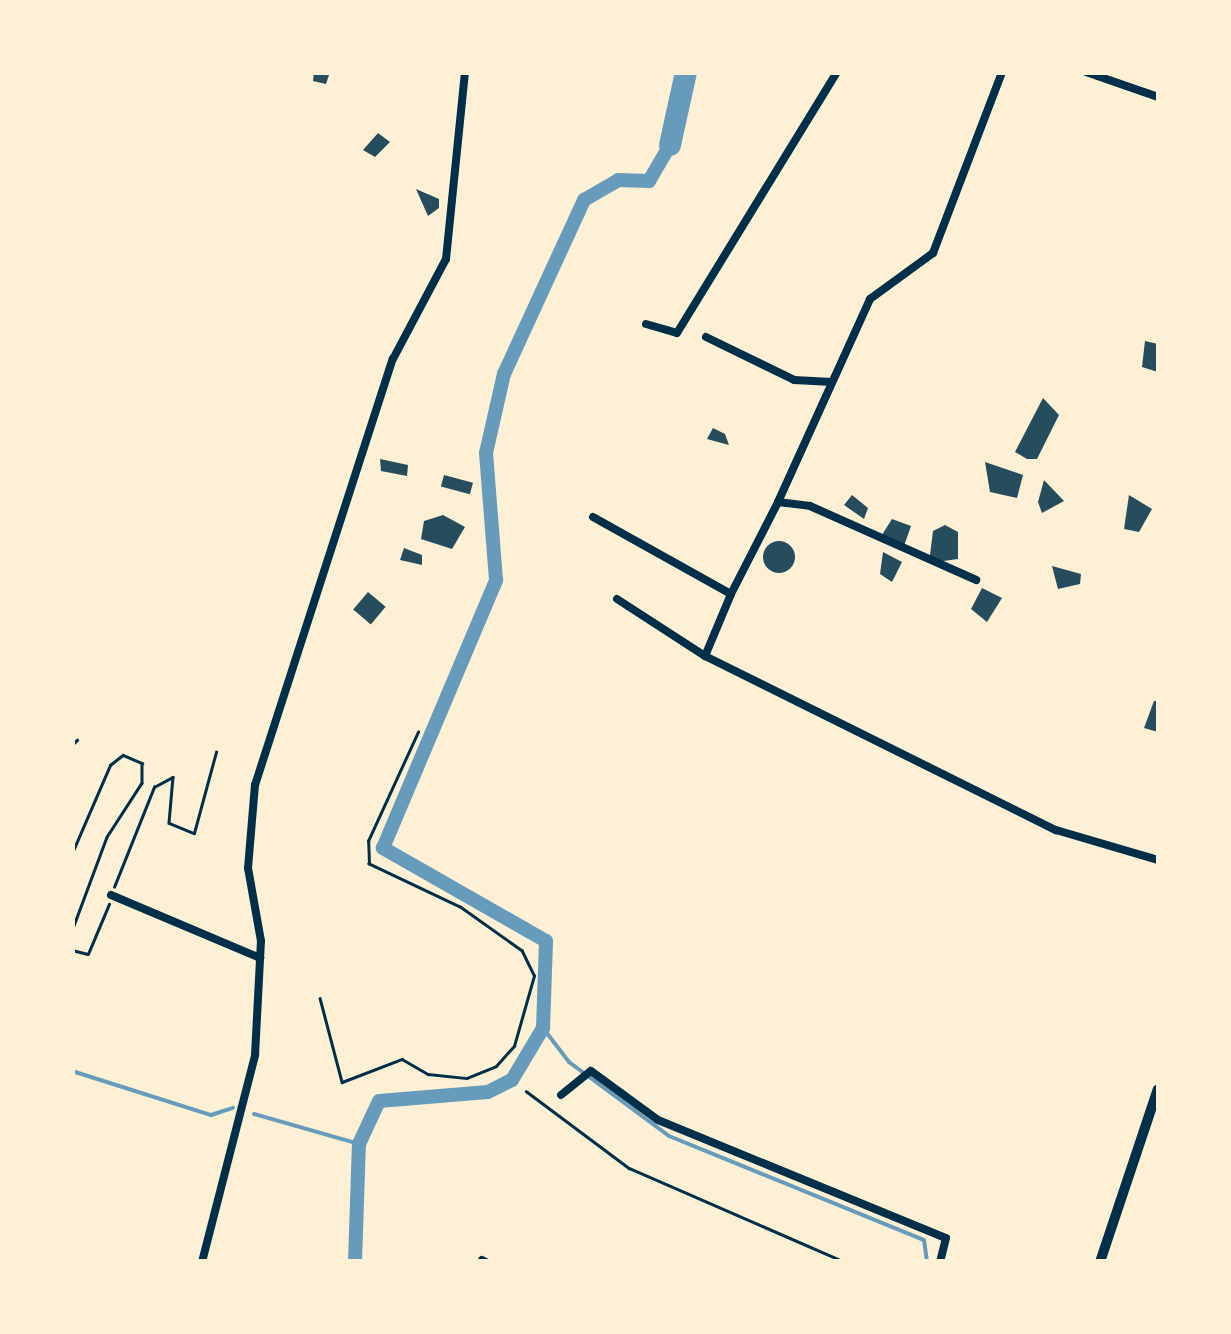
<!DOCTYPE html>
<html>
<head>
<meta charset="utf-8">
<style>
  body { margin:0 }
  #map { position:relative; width:1231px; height:1334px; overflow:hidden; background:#fdf0d5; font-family:Georgia,serif }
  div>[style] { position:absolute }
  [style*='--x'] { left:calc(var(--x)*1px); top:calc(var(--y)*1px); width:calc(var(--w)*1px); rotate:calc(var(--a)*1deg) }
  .stream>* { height:4px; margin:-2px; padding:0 2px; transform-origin:2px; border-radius:2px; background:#669bbc }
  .canal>* { height:14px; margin:-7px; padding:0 7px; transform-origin:7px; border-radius:7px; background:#669bbc }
  .river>* { height:22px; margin:-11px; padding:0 11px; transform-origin:11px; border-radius:11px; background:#669bbc }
  .building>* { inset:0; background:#264d5e; transform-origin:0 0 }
  .round { border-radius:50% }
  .path>* { height:2.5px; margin:-1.25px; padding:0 1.25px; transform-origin:1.25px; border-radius:1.25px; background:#003049 }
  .minor>* { height:8px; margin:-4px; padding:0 4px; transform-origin:4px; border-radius:4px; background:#003049 }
  .secondary>* { height:10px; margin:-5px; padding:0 5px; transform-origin:5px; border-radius:5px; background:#003049 }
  span { translate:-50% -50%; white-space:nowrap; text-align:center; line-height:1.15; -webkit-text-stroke:8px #fdf0d5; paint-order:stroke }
  .frame { position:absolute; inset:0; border:75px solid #fdf0d5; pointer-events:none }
</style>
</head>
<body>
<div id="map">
  <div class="stream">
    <div style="--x:543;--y:1028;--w:43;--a:52.6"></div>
    <div style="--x:569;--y:1062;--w:124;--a:36.5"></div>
    <div style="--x:669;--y:1136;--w:275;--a:22.2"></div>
    <div style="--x:924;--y:1240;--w:22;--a:82"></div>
    <div style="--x:72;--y:1071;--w:146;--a:17.6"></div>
    <div style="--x:211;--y:1115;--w:23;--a:-18"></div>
    <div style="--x:254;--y:1114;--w:109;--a:15.9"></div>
  </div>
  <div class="canal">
    <div style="--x:355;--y:1262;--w:118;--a:-88.1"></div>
    <div style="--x:359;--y:1144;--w:47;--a:-65.1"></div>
    <div style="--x:379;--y:1101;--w:109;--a:-4.7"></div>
    <div style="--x:488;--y:1092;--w:27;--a:-27"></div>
    <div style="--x:512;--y:1080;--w:61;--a:-59.2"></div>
    <div style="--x:543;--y:1028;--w:87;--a:-88"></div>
    <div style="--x:546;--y:941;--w:188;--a:-150.3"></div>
    <div style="--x:383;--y:848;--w:291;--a:-67.1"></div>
    <div style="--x:496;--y:580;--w:127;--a:-94.5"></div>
    <div style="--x:486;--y:453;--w:81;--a:-77.2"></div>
    <div style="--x:504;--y:374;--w:192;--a:-65.3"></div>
    <div style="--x:584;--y:200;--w:39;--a:-30"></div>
    <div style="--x:618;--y:180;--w:31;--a:2"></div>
    <div style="--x:649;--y:181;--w:42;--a:-59.7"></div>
  </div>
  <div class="river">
    <div style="--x:670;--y:145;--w:75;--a:-77.6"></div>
  </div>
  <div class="building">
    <div style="clip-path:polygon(314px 72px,330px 72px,326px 84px,313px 81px)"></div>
    <div style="clip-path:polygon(378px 133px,390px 142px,375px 157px,363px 150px)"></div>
    <div style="clip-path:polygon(416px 189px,439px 199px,439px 208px,428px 216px)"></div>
    <div style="clip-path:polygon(1145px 341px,1158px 344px,1158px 372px,1142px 367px)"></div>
    <div style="clip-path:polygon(1043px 398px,1059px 415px,1037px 459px,1027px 459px,1015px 452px)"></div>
    <div style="clip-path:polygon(713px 428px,725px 434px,729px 445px,707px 439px)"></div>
    <div style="clip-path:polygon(380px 459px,408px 465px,407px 476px,381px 471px)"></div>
    <div style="clip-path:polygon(985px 462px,1023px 475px,1017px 498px,990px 492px)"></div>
    <div style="left:444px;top:475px;width:30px;height:12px;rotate:15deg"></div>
    <div style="clip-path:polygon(1044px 480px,1064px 501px,1042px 513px,1038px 502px)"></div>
    <div style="clip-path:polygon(852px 495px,868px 508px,864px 519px,844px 505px)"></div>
    <div style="clip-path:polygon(1129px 495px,1152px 509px,1139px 532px,1124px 529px)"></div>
    <div style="clip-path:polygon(443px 515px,465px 527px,452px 549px,421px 539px,424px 521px)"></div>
    <div style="clip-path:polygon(892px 519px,911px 526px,903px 549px,880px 538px)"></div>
    <div style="clip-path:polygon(945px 525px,958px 532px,958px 559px,929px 563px,933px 531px)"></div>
    <div class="round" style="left:763px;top:541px;width:32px;height:32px"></div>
    <div style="clip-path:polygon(404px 548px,422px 555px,422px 565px,400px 560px)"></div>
    <div style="clip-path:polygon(883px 552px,902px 562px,892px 582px,880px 574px)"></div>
    <div style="clip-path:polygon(1052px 566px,1081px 574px,1080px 584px,1058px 589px)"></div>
    <div style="clip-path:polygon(982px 588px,1002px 598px,987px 622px,971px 609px)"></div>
    <div style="left:368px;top:592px;width:23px;height:23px;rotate:40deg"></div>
    <div style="clip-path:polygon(1154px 701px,1158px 701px,1158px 732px,1144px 728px)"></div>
  </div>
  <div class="path">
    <div style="--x:72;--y:745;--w:7;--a:-45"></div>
    <div style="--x:72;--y:853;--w:96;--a:-66.6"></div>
    <div style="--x:110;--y:765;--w:16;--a:-38"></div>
    <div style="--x:123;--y:755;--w:21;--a:23"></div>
    <div style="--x:142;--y:763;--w:20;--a:90"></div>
    <div style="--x:142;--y:783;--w:64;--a:122.9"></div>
    <div style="--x:107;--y:837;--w:100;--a:110.4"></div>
    <div style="--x:114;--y:887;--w:108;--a:-68.2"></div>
    <div style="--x:154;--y:787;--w:21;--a:-28"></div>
    <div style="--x:173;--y:777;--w:46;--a:95"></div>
    <div style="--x:169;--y:823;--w:27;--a:22"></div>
    <div style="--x:194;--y:833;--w:84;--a:-74.8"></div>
    <div style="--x:72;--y:950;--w:16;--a:14"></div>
    <div style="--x:88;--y:954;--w:54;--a:-67.2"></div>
    <div style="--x:320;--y:998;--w:87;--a:75.3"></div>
    <div style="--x:342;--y:1082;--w:64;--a:-21"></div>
    <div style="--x:402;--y:1059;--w:30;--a:30"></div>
    <div style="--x:428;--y:1074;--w:39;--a:6"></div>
    <div style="--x:467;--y:1078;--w:31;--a:-22"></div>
    <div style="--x:496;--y:1066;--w:27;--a:-48"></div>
    <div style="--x:514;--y:1046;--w:73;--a:-74.1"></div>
    <div style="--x:534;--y:976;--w:28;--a:-116"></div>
    <div style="--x:522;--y:951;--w:76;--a:-144.6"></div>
    <div style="--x:460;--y:907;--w:101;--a:-154.7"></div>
    <div style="--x:369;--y:864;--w:23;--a:-92"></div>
    <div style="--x:368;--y:841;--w:120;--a:-65.4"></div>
    <div style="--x:526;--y:1091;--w:129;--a:36.8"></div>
    <div style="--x:629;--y:1168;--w:236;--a:23.5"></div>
  </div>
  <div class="minor">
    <div style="--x:1086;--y:72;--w:76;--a:19.1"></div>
    <div style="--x:646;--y:324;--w:32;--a:16"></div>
    <div style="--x:677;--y:333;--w:306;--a:-58.5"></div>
    <div style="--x:706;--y:337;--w:98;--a:26"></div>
    <div style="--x:794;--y:380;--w:38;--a:3"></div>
    <div style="--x:778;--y:502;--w:223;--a:-65.6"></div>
    <div style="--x:870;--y:299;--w:78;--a:-36.1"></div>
    <div style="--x:933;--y:253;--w:194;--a:-69.1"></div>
    <div style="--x:593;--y:517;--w:158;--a:29.2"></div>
    <div style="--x:731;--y:594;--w:103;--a:-62.9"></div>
    <div style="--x:778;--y:502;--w:32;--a:7"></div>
    <div style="--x:810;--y:506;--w:182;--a:24"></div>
    <div style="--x:617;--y:599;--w:105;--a:32.9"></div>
    <div style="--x:705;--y:656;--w:67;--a:-67.2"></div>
    <div style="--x:705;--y:656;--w:392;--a:26.4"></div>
    <div style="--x:1056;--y:830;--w:106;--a:16.4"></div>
    <div style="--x:111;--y:895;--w:162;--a:22.9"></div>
    <div style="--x:561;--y:1095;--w:38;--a:-39"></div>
    <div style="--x:591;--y:1071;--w:83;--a:36.2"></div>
    <div style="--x:658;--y:1120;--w:311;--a:22.3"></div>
    <div style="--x:946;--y:1238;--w:25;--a:104"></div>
    <div style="--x:482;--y:1260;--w:4;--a:27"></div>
    <div style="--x:202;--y:1262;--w:214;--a:-75.6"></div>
    <div style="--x:255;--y:1055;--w:114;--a:-87"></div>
    <div style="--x:261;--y:941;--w:74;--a:-100.1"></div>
    <div style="--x:248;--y:868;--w:83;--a:-85.2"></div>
    <div style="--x:255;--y:785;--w:448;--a:-72.1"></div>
    <div style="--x:393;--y:359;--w:113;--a:-62.1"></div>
    <div style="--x:446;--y:259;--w:188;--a:-84.2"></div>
  </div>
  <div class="secondary">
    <div style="--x:1100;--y:1262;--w:182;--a:-71.5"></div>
  </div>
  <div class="frame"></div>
</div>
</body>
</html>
